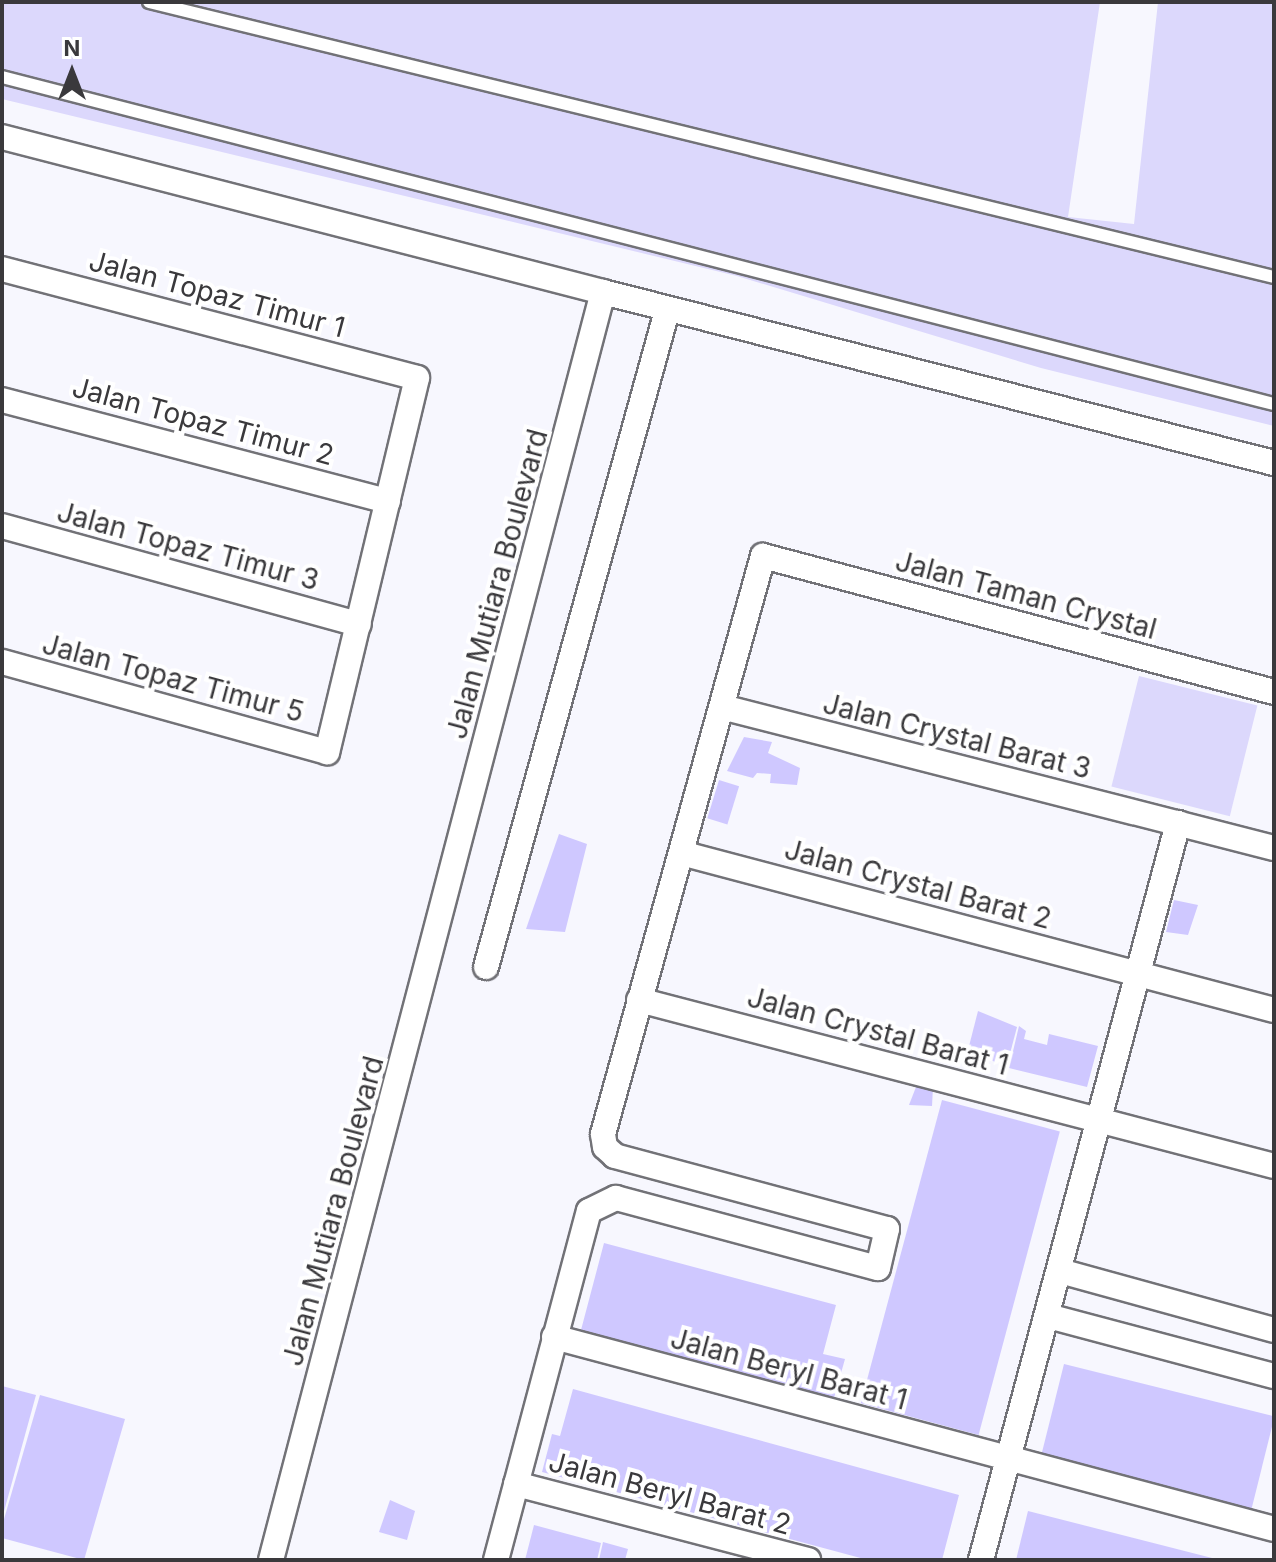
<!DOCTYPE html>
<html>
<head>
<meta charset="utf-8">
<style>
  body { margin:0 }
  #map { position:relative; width:1276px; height:1562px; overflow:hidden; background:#f7f7fe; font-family:Inter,sans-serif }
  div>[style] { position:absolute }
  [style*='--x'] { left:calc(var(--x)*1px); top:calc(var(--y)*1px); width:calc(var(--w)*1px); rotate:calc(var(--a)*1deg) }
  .green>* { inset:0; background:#dcd8fc; transform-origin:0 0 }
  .building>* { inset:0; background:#cfc8ff; transform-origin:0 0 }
  .roads { filter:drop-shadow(2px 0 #727277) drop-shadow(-2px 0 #727277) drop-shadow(0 2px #727277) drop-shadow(0 -2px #727277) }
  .lane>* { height:12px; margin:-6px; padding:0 6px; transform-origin:6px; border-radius:6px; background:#fff }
  .street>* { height:24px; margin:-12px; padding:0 12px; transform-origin:12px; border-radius:12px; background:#fff }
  span { translate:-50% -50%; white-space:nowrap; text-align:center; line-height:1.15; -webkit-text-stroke:8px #fff; paint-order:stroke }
  .street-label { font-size:28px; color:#3a393c }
  .frame { position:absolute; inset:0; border:4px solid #3a393c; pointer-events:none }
  .north { position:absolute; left:32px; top:32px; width:80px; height:80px; -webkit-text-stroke:6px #fff; paint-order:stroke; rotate:0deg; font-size:22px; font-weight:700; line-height:32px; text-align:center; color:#3a393c }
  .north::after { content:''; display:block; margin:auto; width:28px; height:36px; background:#3a393c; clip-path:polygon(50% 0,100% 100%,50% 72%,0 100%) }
</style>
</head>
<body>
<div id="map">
  <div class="green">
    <div style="clip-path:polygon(2px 2px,1100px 2px,1068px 217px,1134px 224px,1158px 2px,1274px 2px,1274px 426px,1041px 368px,737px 276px,2px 99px)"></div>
    <div style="left:1139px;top:676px;width:122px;height:114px;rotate:14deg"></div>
  </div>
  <div class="building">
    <div style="clip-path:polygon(744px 737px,772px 742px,768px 753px,800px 768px,797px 785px,770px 783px,771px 774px,757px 773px,753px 778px,727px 771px)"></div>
    <div style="left:719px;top:780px;width:21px;height:40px;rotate:17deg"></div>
    <div style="clip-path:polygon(559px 834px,587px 844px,565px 932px,526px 929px)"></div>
    <div style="clip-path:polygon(1174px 900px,1198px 905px,1188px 935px,1166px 932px)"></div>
    <div style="clip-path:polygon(978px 1011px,1017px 1027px,1007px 1065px,967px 1054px)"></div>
    <div style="clip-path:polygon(1019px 1026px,1026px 1031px,1024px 1039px,1047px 1045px,1049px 1034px,1098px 1046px,1087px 1087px,1009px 1068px)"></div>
    <div style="clip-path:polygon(916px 1087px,933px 1087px,932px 1106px,909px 1105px)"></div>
    <div style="left:942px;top:1100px;width:122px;height:314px;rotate:15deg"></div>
    <div style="clip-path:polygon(604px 1243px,836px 1305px,823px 1354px,845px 1359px,834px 1398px,581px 1330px)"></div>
    <div style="left:1064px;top:1364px;width:217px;height:95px;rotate:14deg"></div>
    <div style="clip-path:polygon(2px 1386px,36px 1395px,3px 1515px,2px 1515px)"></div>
    <div style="clip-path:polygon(573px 1389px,959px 1495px,942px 1560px,868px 1560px,542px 1472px,552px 1434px,560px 1436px)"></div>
    <div style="clip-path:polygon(40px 1395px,125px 1419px,84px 1560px,2px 1538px,2px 1526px)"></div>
    <div style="clip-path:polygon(390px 1500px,415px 1511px,407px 1540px,379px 1532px)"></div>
    <div style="clip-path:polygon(1028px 1511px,1216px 1559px,1216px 1560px,1016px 1560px)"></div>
    <div style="clip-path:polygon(534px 1525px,601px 1543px,597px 1560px,525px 1560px)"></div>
    <div style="clip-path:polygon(603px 1542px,628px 1549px,625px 1560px,599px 1560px)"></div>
  </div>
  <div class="roads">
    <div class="lane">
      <div style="--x:149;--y:2;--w:1158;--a:13.74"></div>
      <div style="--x:2;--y:77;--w:1313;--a:14.42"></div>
    </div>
    <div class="street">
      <div style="--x:2;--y:137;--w:621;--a:14.46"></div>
      <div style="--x:2;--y:269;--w:429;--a:14.7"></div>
      <div style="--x:417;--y:378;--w:385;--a:103.5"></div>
      <div style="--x:327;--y:752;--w:337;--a:-164.5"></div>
      <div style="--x:2;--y:400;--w:399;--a:14.7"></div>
      <div style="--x:2;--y:526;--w:370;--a:15.4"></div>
      <div style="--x:722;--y:707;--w:570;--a:14.33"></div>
      <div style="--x:681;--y:853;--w:613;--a:14.83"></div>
      <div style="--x:486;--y:967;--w:681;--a:-74.58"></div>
      <div style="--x:639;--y:1000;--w:656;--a:14.65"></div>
      <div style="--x:1060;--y:1271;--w:222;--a:15.4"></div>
      <div style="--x:1048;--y:1316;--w:234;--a:14.9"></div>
      <div style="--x:554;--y:1337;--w:745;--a:14.93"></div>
      <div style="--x:516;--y:1484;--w:302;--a:14.6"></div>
      <div style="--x:271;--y:1560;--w:1311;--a:-75.33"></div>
      <div style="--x:603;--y:292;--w:692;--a:14.3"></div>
      <div style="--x:496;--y:1560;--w:361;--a:-75.1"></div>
      <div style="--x:589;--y:1211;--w:30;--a:-26"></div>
      <div style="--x:616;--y:1198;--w:271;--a:15"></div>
      <div style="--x:878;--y:1268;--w:40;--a:-77"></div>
      <div style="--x:887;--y:1229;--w:282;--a:-165"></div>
      <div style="--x:615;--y:1156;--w:13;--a:-138"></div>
      <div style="--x:605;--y:1147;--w:13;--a:-99"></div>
      <div style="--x:603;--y:1134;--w:600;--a:-74.53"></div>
      <div style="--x:763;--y:556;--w:529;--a:14.9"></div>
      <div style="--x:981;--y:1560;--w:763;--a:-75.03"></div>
    </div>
  </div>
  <div class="street-label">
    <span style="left:217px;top:294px;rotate:15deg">Jalan Topaz Timur 1</span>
    <span style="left:203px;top:421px;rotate:15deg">Jalan Topaz Timur 2</span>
    <span style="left:188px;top:546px;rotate:15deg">Jalan Topaz Timur 3</span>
    <span style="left:497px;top:584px;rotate:-75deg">Jalan Mutiara Boulevard</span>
    <span style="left:1026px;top:595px;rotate:15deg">Jalan Taman Crystal</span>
    <span style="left:173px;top:678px;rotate:15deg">Jalan Topaz Timur 5</span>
    <span style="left:957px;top:736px;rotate:14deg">Jalan Crystal Barat 3</span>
    <span style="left:918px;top:884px;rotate:15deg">Jalan Crystal Barat 2</span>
    <span style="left:878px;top:1031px;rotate:15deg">Jalan Crystal Barat 1</span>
    <span style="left:333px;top:1211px;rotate:-75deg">Jalan Mutiara Boulevard</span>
    <span style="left:789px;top:1369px;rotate:15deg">Jalan Beryl Barat 1</span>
    <span style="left:670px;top:1493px;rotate:15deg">Jalan Beryl Barat 2</span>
  </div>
  <div class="frame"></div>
  <div class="north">N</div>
</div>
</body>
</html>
